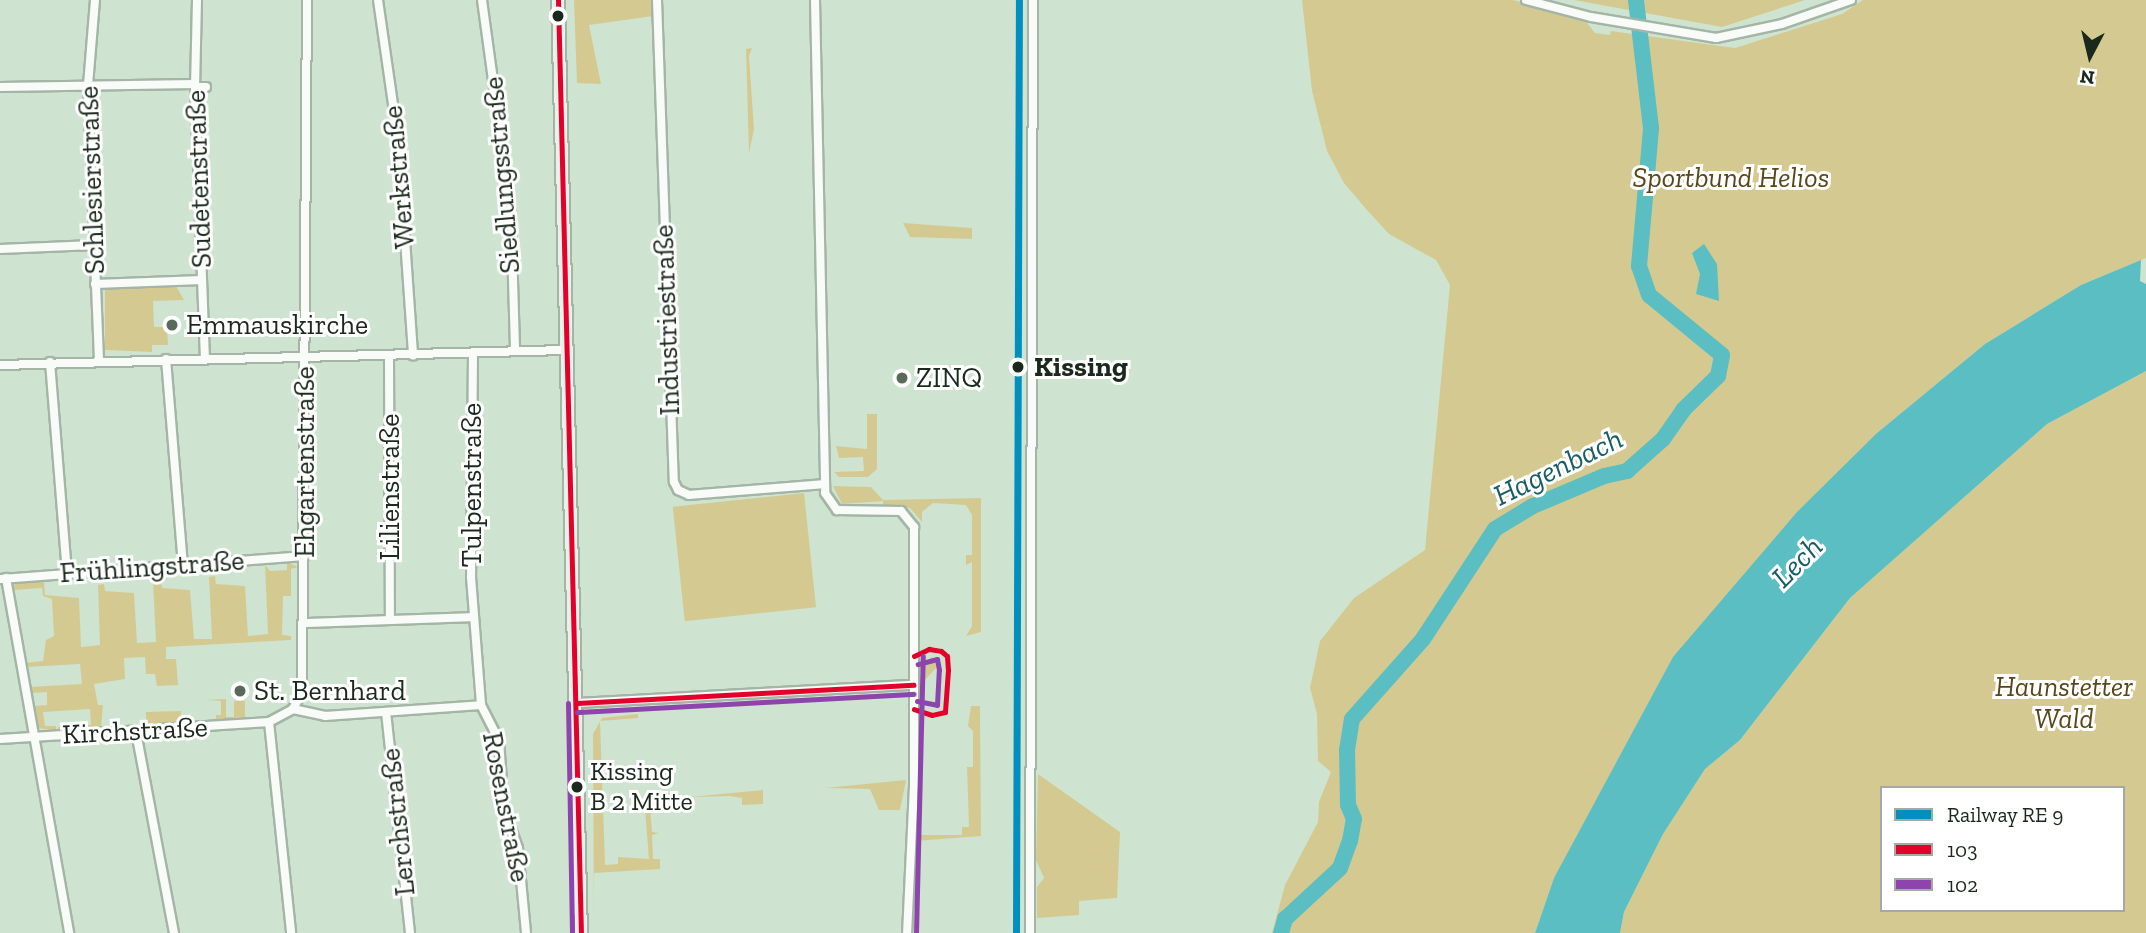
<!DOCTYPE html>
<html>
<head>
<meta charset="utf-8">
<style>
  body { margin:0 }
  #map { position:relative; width:2146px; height:933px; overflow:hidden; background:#cee4d0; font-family:"Zilla Slab",serif }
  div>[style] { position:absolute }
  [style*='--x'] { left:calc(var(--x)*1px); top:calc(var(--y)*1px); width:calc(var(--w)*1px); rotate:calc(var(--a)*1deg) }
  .green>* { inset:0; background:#d4ca91; transform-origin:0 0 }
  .water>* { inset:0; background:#5bbec3 }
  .river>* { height:16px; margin:-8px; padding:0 8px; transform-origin:8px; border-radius:8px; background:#5bbec3 }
  .roads { filter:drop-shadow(2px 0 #a4b5a6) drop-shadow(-2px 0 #a4b5a6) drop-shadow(0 2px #a4b5a6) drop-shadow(0 -2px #a4b5a6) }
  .street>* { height:8px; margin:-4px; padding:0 4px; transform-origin:4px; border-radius:4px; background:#f8fbf8 }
  .primary>* { height:12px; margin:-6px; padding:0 6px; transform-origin:6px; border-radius:6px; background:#e8f1ea }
  .bus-1>* { height:5px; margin:-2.5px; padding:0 2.5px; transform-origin:2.5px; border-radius:2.5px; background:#e4002b }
  .bus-2>* { height:5px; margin:-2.5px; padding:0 2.5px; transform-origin:2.5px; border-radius:2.5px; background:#8e44ad }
  .rail-1>* { height:7px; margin:-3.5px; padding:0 3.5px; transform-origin:3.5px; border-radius:3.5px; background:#008fbf }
  .dots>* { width:19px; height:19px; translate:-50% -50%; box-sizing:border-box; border:4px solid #fff; border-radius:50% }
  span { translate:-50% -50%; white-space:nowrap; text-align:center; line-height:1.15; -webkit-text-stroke:6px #fff; paint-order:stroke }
  .bus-label { font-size:26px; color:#1a291c }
  .left { translate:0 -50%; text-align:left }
  .street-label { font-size:28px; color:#1a291c }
  .park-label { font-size:28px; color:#59471a; font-style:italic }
  .poi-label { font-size:28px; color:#1a291c }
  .stop-label { font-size:28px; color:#1a291c; font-weight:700 }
  .water-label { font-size:30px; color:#185c65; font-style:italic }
  .legend { position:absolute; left:1880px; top:786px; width:245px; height:126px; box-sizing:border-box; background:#fff; border:2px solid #a3a9a4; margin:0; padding:9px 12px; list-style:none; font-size:21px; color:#1a291c }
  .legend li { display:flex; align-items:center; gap:14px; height:35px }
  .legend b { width:35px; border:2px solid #a3a9a4 }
  .north { position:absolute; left:2055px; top:21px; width:70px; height:70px; -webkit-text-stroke:5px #fff; paint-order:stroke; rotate:187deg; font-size:19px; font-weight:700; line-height:28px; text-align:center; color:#1a291c }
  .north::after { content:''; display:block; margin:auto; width:24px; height:32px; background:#1a291c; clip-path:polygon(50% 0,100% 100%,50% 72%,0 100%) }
</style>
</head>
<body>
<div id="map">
  <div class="green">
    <div style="clip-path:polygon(574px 0,653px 0,653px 16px,589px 25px,601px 84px,577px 83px)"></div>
    <div style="clip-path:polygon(1302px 0,1512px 0,1580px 14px,1595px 33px,1610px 35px,1611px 31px,1735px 48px,1842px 14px,1863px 0,2146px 0,2146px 258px,2081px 285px,1985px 344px,1877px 433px,1554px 878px,1535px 933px,1272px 933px,1285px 885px,1318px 822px,1319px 802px,1331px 772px,1318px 761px,1317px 714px,1310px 688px,1320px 641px,1354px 598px,1425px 550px,1450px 285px,1436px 260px,1389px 234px,1367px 210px,1344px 183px,1327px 151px,1312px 91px)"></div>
    <div style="clip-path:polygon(1574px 0,1805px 0,1722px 27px)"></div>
    <div style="clip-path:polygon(752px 48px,749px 56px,754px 129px,749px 153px,746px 49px)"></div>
    <div style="clip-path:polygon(903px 223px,972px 228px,972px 239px,910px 237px)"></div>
    <div style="clip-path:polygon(176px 286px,184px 300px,153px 301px,154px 327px,167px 327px,168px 345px,152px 345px,152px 352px,105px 350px,105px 287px)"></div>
    <div style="clip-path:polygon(evenodd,2146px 371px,2146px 933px,1620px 933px,1624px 912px,1663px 834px,1705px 769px,1740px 740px,1850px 598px,2047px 424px,2146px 371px,1882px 788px,2123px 788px,2123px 910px,1882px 910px,1882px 788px)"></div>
    <div style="clip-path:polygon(867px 414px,877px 414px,877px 469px,868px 477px,839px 477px,834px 472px,864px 471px,863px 457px,839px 458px,836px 446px,867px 449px)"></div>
    <div style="clip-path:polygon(833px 486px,871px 487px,883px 500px,981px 498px,981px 632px,966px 636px,972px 626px,972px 562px,966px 565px,966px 555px,972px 555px,972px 515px,966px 505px,933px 503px,922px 512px,922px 522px,910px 508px,883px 505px,883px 501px,842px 504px)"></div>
    <div style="left:804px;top:493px;width:115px;height:132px;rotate:84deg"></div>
    <div style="clip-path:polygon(287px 562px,298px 567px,291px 569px,291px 596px,283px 596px,282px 635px,291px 636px,291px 640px,166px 647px,166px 659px,176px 659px,178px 685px,157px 686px,155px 674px,146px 674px,145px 657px,124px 658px,125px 679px,94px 684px,98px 705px,103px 705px,101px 728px,58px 731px,58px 727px,91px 725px,90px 709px,43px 712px,45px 726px,56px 726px,56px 731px,38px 728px,34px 706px,47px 705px,47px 692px,30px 693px,30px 687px,82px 684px,80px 664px,26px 667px,25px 663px,43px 661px,46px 640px,54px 636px,52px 599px,43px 596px,42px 588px,13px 590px,15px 584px,44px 581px,45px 595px,79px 598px,81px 647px,100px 645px,98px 585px,104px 584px,105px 591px,134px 593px,137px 643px,156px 642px,153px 581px,161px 580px,162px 588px,190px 590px,194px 639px,212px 639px,209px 577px,215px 576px,216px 584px,245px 586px,248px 636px,268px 634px,265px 565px,270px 571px,287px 570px)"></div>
    <div style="clip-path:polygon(932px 657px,938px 666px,922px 683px,920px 666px)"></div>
    <div style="clip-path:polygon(226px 699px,226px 717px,234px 717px,234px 701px,245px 701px,245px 717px,216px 720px,216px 715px,221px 715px,221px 701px,206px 700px)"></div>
    <div style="clip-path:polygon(971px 706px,980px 706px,981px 836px,915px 841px,917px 828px,921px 835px,962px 835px,962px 827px,969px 827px,967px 767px,973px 767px,973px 731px,968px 726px)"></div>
    <div style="clip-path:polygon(181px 711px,181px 722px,146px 725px,146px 712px)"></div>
    <div style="clip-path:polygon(638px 714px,638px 718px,600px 721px,605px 865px,618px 864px,618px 857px,649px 859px,644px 797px,680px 799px,657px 800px,657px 807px,650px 808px,652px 832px,659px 833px,652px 835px,653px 859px,660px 859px,660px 869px,594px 873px,594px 933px,593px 734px,602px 718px)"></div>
    <div style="clip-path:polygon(1038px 774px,1120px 832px,1117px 898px,1079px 901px,1079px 915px,1037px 918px,1037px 887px,1044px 878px,1036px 860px)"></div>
    <div style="clip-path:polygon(906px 780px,900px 810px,879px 810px,870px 789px,825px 788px)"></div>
    <div style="clip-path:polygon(763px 790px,763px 804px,742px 805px,742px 798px,730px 796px,690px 797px)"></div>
  </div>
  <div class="water">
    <div style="clip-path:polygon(1704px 244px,1717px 264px,1719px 301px,1696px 294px,1700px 274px,1692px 253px)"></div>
    <div style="clip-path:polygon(2141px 260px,2140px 281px,2146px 284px,2146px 371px,2047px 424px,1850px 598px,1740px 740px,1705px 769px,1663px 834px,1624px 912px,1620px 933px,1535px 933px,1554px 878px,1673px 657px,1797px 512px,1877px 433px,1985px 344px,2081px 285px)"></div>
  </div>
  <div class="river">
    <div style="--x:1281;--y:933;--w:15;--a:-74"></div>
    <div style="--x:1285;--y:919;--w:75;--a:-42.8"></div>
    <div style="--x:1340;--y:868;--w:29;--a:-70"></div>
    <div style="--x:1350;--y:841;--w:22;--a:-80"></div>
    <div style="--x:1354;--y:819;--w:15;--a:-113"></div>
    <div style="--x:1348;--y:805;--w:55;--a:-91"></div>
    <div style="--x:1347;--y:750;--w:31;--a:-81"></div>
    <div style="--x:1352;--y:719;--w:107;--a:-48.4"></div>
    <div style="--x:1423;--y:639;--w:131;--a:-56.8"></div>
    <div style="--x:1495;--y:529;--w:44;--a:-31.2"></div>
    <div style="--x:1533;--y:506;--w:77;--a:-22.9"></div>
    <div style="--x:1604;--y:476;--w:24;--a:-12"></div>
    <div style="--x:1627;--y:471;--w:48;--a:-41.6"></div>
    <div style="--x:1663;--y:439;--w:35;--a:-55"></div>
    <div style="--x:1683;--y:410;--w:49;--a:-44.2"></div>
    <div style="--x:1718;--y:376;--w:21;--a:-79"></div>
    <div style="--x:1722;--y:355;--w:94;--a:-140.6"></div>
    <div style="--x:1649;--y:295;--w:31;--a:-109"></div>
    <div style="--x:1639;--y:266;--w:139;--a:-85"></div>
    <div style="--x:1651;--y:128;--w:129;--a:-96.7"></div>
  </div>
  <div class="roads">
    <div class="street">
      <div style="--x:95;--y:0;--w:86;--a:94.7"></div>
      <div style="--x:88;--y:86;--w:275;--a:87.7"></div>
      <div style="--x:197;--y:0;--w:87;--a:91.3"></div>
      <div style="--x:195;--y:87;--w:271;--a:87.9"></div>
      <div style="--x:378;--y:0;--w:140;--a:81.8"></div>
      <div style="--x:398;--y:139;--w:217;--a:86"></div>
      <div style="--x:482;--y:0;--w:215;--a:82.2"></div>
      <div style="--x:511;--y:213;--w:138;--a:88.3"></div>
      <div style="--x:657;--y:0;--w:482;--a:88"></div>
      <div style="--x:674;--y:482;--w:9;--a:63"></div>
      <div style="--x:678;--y:490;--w:12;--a:24"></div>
      <div style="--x:689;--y:495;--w:136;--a:-4.6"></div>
      <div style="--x:815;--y:0;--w:493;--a:88.8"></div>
      <div style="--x:825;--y:493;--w:21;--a:55"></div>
      <div style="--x:837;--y:510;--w:64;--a:0.9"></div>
      <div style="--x:901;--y:511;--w:21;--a:51"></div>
      <div style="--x:914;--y:527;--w:259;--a:90"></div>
      <div style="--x:914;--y:786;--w:147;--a:92.7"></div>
      <div style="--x:1526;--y:0;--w:67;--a:14.7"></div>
      <div style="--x:1591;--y:17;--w:127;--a:9.5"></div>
      <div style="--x:1716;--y:38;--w:67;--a:-12"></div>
      <div style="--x:1782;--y:24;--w:73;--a:-19.2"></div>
      <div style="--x:0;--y:87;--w:195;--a:-0.9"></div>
      <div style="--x:195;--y:87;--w:11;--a:0"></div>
      <div style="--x:0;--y:249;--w:94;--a:-2.4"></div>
      <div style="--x:95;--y:284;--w:107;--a:-2.1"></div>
      <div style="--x:473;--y:353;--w:224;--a:90.5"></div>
      <div style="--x:471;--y:577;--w:128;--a:85.5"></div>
      <div style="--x:389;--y:355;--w:265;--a:89.8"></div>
      <div style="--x:166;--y:359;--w:206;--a:85.3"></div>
      <div style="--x:50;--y:362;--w:212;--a:85.4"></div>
      <div style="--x:0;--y:365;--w:566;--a:-1.52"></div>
      <div style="--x:6;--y:578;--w:361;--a:79.9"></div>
      <div style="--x:0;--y:579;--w:305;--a:-4.3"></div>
      <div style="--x:304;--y:623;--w:168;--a:-2"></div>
      <div style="--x:577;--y:703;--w:337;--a:-3.1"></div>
      <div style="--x:293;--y:709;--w:33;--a:12"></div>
      <div style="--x:325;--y:716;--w:156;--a:-4"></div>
      <div style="--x:481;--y:705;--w:39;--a:63"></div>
      <div style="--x:499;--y:740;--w:69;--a:85.9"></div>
      <div style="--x:504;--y:809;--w:41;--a:70.3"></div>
      <div style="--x:518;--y:848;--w:85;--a:84.6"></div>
      <div style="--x:386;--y:712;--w:222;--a:83.8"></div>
      <div style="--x:269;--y:722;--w:212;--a:84"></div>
      <div style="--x:136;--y:732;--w:205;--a:79.3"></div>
      <div style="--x:0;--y:739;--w:270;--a:-3.6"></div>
      <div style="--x:269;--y:722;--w:27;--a:-28"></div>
      <div style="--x:293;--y:709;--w:19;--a:-62"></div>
      <div style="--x:302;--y:692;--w:692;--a:-89.59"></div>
      <div style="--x:1030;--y:933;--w:933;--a:-89.82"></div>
    </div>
    <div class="primary">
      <div style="--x:558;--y:0;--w:933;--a:88.59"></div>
    </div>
  </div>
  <div class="bus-1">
    <div style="--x:558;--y:0;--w:933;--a:88.59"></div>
    <div style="--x:914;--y:656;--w:17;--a:-25"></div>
    <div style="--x:929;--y:649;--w:12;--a:9"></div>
    <div style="--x:941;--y:651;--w:8;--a:40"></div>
    <div style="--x:947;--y:656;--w:14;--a:86"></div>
    <div style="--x:948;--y:670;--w:42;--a:94.1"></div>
    <div style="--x:945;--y:712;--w:13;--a:167"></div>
    <div style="--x:932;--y:715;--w:19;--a:-162"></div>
    <div style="--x:577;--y:703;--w:337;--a:-3.1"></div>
  </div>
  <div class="bus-2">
    <div style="--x:917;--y:701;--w:20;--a:11"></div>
    <div style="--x:937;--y:705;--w:35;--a:-87"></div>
    <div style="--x:939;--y:670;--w:11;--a:-100"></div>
    <div style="--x:937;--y:659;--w:20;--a:165"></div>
    <div style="--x:568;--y:703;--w:230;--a:89"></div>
    <div style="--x:577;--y:712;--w:337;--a:-3.1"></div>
    <div style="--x:916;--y:933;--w:277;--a:-88.6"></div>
  </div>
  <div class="rail-1">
    <div style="--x:1016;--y:933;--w:933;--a:-89.82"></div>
  </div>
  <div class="dots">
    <div style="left:558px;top:16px;background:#1a291c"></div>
    <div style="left:172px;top:325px;background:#596a5b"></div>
    <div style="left:1018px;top:367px;background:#1a291c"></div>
    <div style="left:902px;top:378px;background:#596a5b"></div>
    <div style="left:240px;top:691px;background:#596a5b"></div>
    <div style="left:577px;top:787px;background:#1a291c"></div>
  </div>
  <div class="bus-label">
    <span class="left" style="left:590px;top:787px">Kissing<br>B 2 Mitte</span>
  </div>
  <div class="street-label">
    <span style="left:502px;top:175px;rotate:-95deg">Siedlungsstraße</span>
    <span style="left:399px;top:177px;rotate:-95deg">Werkstraße</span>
    <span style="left:199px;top:179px;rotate:-92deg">Sudetenstraße</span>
    <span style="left:92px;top:180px;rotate:-92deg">Schlesierstraße</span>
    <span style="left:667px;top:320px;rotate:-92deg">Industriestraße</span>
    <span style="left:305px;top:462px;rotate:-90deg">Ehgartenstraße</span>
    <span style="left:472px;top:485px;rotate:-90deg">Tulpenstraße</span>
    <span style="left:390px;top:487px;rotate:-90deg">Lilienstraße</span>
    <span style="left:152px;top:567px;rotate:-4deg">Frühlingstraße</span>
    <span style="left:135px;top:731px;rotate:-3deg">Kirchstraße</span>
    <span style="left:506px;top:807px;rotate:79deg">Rosenstraße</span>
    <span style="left:398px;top:822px;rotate:-96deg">Lerchstraße</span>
  </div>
  <div class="park-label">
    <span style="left:1731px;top:178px">Sportbund Helios</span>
    <span style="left:2064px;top:703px">Haunstetter<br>Wald</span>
  </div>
  <div class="poi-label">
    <span class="left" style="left:186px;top:325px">Emmauskirche</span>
    <span class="left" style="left:916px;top:378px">ZINQ</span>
    <span class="left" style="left:254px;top:691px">St. Bernhard</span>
  </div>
  <div class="stop-label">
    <span class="left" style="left:1034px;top:367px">Kissing</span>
  </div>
  <div class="water-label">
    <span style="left:1558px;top:467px;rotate:-26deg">Hagenbach</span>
    <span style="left:1797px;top:562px;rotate:-45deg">Lech</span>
  </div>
  <ul class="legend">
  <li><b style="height:9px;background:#008fbf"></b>Railway RE 9</li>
  <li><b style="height:9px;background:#e4002b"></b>103</li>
  <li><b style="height:9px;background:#8e44ad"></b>102</li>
  </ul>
  <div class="north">N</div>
</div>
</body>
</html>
